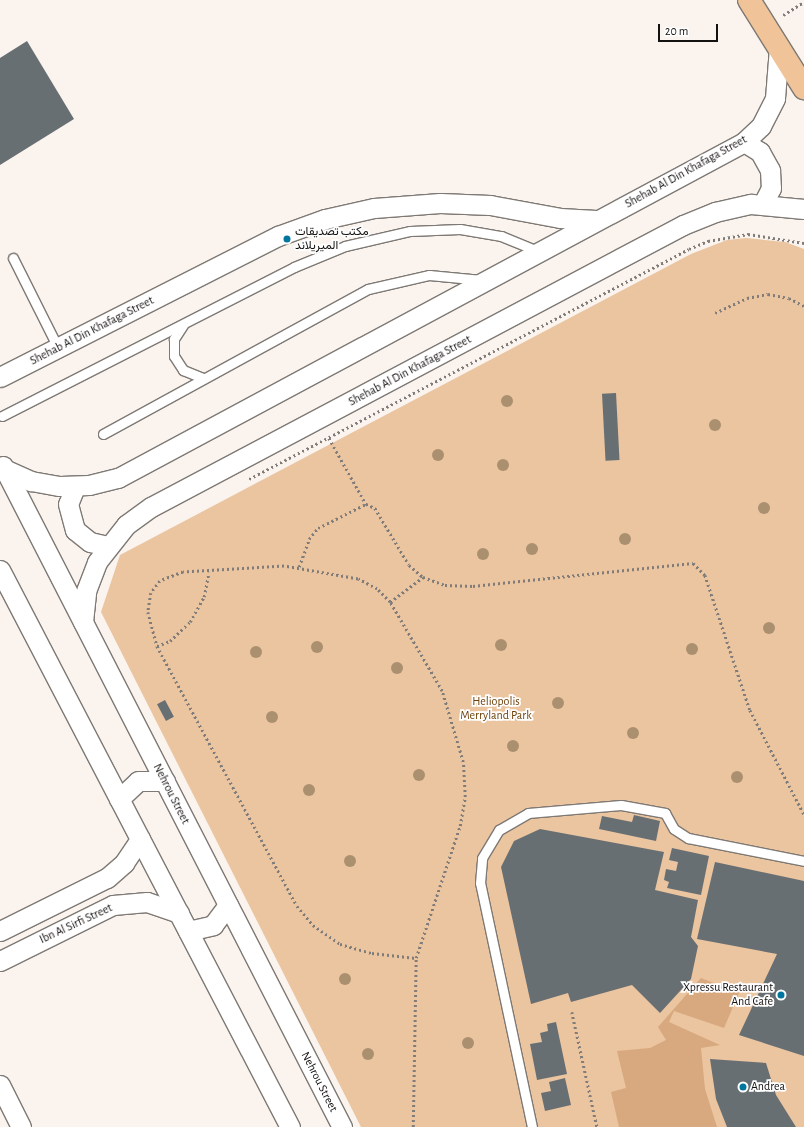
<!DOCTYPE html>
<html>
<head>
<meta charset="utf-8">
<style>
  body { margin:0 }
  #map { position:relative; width:804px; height:1127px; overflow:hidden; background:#faf3ee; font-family:"Alegreya Sans",Vazirmatn,sans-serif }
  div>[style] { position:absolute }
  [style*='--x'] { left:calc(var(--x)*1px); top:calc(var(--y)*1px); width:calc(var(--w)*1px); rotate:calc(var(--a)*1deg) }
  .green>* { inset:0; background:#ebc4a0 }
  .water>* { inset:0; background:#d8a97e }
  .building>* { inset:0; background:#686f73; transform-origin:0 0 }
  .path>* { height:2.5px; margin-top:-1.25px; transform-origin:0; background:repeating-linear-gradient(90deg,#807c79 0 2px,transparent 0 5px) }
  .roads { filter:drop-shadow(1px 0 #7e7974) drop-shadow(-1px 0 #7e7974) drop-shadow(0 1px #7e7974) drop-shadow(0 -1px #7e7974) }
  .lane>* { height:9px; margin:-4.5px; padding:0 4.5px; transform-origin:4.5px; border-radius:4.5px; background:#fff }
  .street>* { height:19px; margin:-9.5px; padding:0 9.5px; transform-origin:9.5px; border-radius:9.5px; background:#fff }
  .primary>* { height:22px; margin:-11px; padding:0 11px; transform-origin:11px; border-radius:11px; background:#f0c498 }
  .trees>* { width:12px; height:12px; margin:-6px; border-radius:50%; background:#ab9070 }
  .dots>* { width:11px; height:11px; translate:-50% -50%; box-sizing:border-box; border:2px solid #fff; border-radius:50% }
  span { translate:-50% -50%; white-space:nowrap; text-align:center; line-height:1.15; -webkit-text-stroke:3.5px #fff; paint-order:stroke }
  .street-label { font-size:12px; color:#141210 }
  .poi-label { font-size:12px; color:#141210 }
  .left { translate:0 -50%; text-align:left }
  .right { translate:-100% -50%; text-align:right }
  .park-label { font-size:12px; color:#6b3f09 }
  .scale { position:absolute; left:658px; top:24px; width:60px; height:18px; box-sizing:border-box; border:2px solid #141210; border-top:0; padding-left:5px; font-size:12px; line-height:14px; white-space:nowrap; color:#141210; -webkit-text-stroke:3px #fff; paint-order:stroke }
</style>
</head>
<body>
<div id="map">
  <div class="green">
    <div style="clip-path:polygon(746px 238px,785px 242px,804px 249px,804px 1127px,361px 1127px,101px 612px,120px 555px,691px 254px,727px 240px)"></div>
  </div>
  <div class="water">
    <div style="clip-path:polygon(701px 978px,739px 993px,724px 1028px,674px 1011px,669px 1022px,720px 1045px,701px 1048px,705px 1089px,717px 1127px,619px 1127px,611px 1092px,626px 1088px,617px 1051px,650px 1048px,666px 1040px,658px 1027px)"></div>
  </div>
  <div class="building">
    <div style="clip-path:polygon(27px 41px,74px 119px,0 165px,0 58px)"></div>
    <div style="left:616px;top:393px;width:67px;height:14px;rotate:87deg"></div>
    <div style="left:165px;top:700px;width:19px;height:9px;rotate:62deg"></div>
    <div style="clip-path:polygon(634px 815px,660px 821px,656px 841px,599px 829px,602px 816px,632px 822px)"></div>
    <div style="clip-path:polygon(540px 829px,664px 852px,655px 890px,698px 900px,691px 937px,698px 946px,691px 979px,660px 1013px,632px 985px,571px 1002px,568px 993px,531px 1004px,501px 867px,514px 841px)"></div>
    <div style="clip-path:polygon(672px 848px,709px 856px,701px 895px,667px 888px,669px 882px,664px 880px,666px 869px,676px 871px,678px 862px,669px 860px)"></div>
    <div style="clip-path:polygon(715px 862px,804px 881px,804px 1056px,739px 1035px,777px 954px,697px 939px)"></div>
    <div style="clip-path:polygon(556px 1022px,567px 1074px,537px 1080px,530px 1044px,542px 1042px,540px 1033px,548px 1031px,547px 1024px)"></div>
    <div style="clip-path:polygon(710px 1059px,766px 1063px,776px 1095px,796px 1127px,727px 1127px,716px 1099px)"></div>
    <div style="clip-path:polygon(565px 1078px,571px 1105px,545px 1111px,541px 1093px,551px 1091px,549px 1082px)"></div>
  </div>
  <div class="path">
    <div style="--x:783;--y:15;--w:25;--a:-32"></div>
    <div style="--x:715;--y:313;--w:35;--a:-25"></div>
    <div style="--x:747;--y:298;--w:21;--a:-11"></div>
    <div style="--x:768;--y:294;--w:21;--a:11"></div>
    <div style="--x:789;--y:298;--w:17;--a:28"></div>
    <div style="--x:329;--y:438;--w:76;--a:60.7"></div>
    <div style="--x:249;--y:479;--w:496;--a:-27.6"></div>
    <div style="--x:689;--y:249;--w:21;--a:-23"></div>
    <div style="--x:708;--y:241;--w:41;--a:-9.9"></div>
    <div style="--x:748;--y:234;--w:57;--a:9.1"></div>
    <div style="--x:299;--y:567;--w:30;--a:-70"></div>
    <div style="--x:309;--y:539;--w:14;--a:-51"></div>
    <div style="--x:318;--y:528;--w:54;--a:-26.6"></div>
    <div style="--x:366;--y:504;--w:10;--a:24"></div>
    <div style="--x:375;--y:508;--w:66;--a:59.2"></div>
    <div style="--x:409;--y:565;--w:18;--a:41"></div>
    <div style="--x:423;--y:577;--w:23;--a:20"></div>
    <div style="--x:445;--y:585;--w:28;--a:2"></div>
    <div style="--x:473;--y:586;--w:221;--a:-6"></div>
    <div style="--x:693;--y:563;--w:17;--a:45"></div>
    <div style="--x:705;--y:575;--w:142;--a:71.6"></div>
    <div style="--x:750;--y:710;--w:117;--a:62.6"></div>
    <div style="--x:390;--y:602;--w:41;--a:-37.1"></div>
    <div style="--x:157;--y:646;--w:14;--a:-21"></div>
    <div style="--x:170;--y:641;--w:28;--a:-44"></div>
    <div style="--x:190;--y:622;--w:29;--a:-61"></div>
    <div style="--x:204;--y:597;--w:25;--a:-79"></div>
    <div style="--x:572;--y:1012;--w:118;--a:77.7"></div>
    <div style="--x:413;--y:1127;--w:169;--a:-89"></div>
    <div style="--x:416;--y:958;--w:139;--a:-71.6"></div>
    <div style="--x:460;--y:826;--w:29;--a:-80"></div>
    <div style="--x:465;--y:797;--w:35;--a:-93"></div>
    <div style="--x:463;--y:762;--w:74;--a:-106.5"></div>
    <div style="--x:442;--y:691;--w:103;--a:-120.3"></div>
    <div style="--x:390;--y:602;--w:18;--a:-135"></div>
    <div style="--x:377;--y:589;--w:21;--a:-152"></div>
    <div style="--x:358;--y:579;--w:75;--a:-170"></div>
    <div style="--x:284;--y:566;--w:101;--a:176.6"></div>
    <div style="--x:183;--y:572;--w:25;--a:159"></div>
    <div style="--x:160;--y:581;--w:15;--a:127"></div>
    <div style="--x:151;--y:593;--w:19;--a:99"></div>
    <div style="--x:148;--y:612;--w:35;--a:75"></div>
    <div style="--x:157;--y:646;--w:295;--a:61.7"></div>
    <div style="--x:297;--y:906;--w:25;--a:50"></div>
    <div style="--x:313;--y:925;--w:33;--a:35"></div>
    <div style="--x:340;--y:944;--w:33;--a:16"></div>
    <div style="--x:372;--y:953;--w:44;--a:6.5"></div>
  </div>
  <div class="roads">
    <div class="lane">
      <div style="--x:13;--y:258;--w:101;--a:63.4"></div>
      <div style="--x:183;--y:325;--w:17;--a:123"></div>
      <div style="--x:174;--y:339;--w:17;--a:90"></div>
      <div style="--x:174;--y:356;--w:17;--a:57"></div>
      <div style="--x:183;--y:370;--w:22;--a:22"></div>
      <div style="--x:2;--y:416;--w:328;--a:-27"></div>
      <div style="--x:294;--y:267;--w:55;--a:-22.4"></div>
      <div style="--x:345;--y:246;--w:67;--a:-13"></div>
      <div style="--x:410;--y:231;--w:50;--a:-2.3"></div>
      <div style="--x:460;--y:229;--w:42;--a:9.7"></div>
      <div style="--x:501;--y:236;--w:42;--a:22.3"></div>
      <div style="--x:103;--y:434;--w:302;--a:-28.7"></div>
      <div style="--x:368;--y:289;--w:63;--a:-12.9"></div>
      <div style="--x:429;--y:275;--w:53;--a:5.4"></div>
      <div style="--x:532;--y:1127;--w:249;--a:-102"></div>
      <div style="--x:480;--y:883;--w:25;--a:-85"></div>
      <div style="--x:482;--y:858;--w:33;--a:-59"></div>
      <div style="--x:499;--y:830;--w:34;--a:-30"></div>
      <div style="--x:528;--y:813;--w:93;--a:-4.9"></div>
      <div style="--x:621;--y:805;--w:45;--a:10.3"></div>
      <div style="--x:665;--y:813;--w:18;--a:61"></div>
      <div style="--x:674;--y:829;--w:17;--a:33"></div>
      <div style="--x:688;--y:838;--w:118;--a:11.2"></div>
    </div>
    <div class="street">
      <div style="--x:744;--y:142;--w:19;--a:32"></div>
      <div style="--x:760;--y:152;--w:21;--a:61"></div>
      <div style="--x:770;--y:170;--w:18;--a:87"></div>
      <div style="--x:771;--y:188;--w:18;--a:117"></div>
      <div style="--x:0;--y:377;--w:312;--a:-26.9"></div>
      <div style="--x:278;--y:236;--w:50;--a:-19.9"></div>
      <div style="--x:325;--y:219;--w:50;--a:-12.7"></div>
      <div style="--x:374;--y:208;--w:66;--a:-4.3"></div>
      <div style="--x:440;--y:203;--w:50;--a:2.3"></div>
      <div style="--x:490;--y:205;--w:71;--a:10.5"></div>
      <div style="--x:560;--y:218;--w:36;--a:3"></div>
      <div style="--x:3;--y:466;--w:743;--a:62.85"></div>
      <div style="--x:4;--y:469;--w:30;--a:24"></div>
      <div style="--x:31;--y:481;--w:29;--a:10"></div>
      <div style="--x:60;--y:486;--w:29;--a:-2"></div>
      <div style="--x:89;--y:485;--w:30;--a:-14"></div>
      <div style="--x:118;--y:478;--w:710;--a:-28.22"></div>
      <div style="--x:744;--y:142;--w:23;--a:-43"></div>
      <div style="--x:761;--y:126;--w:31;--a:-63"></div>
      <div style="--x:775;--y:98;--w:51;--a:-85.5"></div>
      <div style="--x:75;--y:487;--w:18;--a:112"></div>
      <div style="--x:68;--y:504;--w:27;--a:75"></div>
      <div style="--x:75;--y:530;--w:19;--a:39"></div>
      <div style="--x:90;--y:542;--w:17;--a:13"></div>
      <div style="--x:0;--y:570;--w:628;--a:62.5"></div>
      <div style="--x:83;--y:622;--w:31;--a:-84"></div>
      <div style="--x:86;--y:591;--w:31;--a:-69"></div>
      <div style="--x:97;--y:562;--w:47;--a:-51.9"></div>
      <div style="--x:126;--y:525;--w:31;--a:-36"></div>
      <div style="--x:151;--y:507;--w:602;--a:-27.93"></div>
      <div style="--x:683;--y:225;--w:35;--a:-22"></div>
      <div style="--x:715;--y:212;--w:37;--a:-13"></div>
      <div style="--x:751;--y:204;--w:53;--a:5.4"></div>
      <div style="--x:119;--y:799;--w:26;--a:-43"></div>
      <div style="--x:138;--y:781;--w:27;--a:0"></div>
      <div style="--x:0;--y:931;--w:119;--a:-26.4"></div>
      <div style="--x:107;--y:878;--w:23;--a:-41"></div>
      <div style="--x:124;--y:863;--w:29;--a:-56"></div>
      <div style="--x:188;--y:931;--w:26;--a:-13"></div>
      <div style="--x:213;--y:925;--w:25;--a:-53"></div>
      <div style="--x:0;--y:961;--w:126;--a:-26.4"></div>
      <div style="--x:113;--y:905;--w:34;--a:-5"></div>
      <div style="--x:147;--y:902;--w:34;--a:19"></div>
      <div style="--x:0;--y:1085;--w:47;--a:63.4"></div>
    </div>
    <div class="primary">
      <div style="--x:749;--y:0;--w:104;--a:58"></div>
    </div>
  </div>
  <div class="trees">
    <div style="left:507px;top:401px"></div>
    <div style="left:715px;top:425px"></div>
    <div style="left:438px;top:455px"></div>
    <div style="left:503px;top:465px"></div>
    <div style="left:764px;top:508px"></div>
    <div style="left:625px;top:539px"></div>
    <div style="left:532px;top:549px"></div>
    <div style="left:483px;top:554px"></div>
    <div style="left:769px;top:628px"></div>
    <div style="left:501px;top:645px"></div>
    <div style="left:317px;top:647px"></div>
    <div style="left:692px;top:649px"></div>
    <div style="left:256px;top:652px"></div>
    <div style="left:397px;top:668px"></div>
    <div style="left:558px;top:703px"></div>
    <div style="left:272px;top:717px"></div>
    <div style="left:633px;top:733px"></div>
    <div style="left:513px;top:746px"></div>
    <div style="left:419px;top:775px"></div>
    <div style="left:737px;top:777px"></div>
    <div style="left:309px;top:790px"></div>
    <div style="left:350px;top:861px"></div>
    <div style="left:345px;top:979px"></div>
    <div style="left:468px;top:1043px"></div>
    <div style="left:368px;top:1054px"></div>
  </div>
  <div class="dots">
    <div style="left:287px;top:239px;background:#00769f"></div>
    <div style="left:781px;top:995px;background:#00769f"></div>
    <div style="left:743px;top:1087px;background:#00769f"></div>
  </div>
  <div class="street-label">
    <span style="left:686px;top:172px;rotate:-29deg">Shehab Al Din Khafaga Street</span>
    <span style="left:92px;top:331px;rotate:-27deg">Shehab Al Din Khafaga Street</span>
    <span style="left:410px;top:371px;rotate:-28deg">Shehab Al Din Khafaga Street</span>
    <span style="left:171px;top:794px;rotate:63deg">Nehrou Street</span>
    <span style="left:76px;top:924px;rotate:-25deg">Ibn Al Sirfi Street</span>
    <span style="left:319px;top:1082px;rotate:63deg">Nehrou Street</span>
  </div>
  <div class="poi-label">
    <span class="left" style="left:295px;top:239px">مكتب تصديقات<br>الميريلاند</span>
    <span class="right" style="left:773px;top:995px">Xpressu Restaurant<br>And Cafe</span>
    <span class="left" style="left:751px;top:1087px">Andrea</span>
  </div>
  <div class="park-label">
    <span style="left:496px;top:709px">Heliopolis<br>Merryland Park</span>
  </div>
  <div class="scale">20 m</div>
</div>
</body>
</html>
